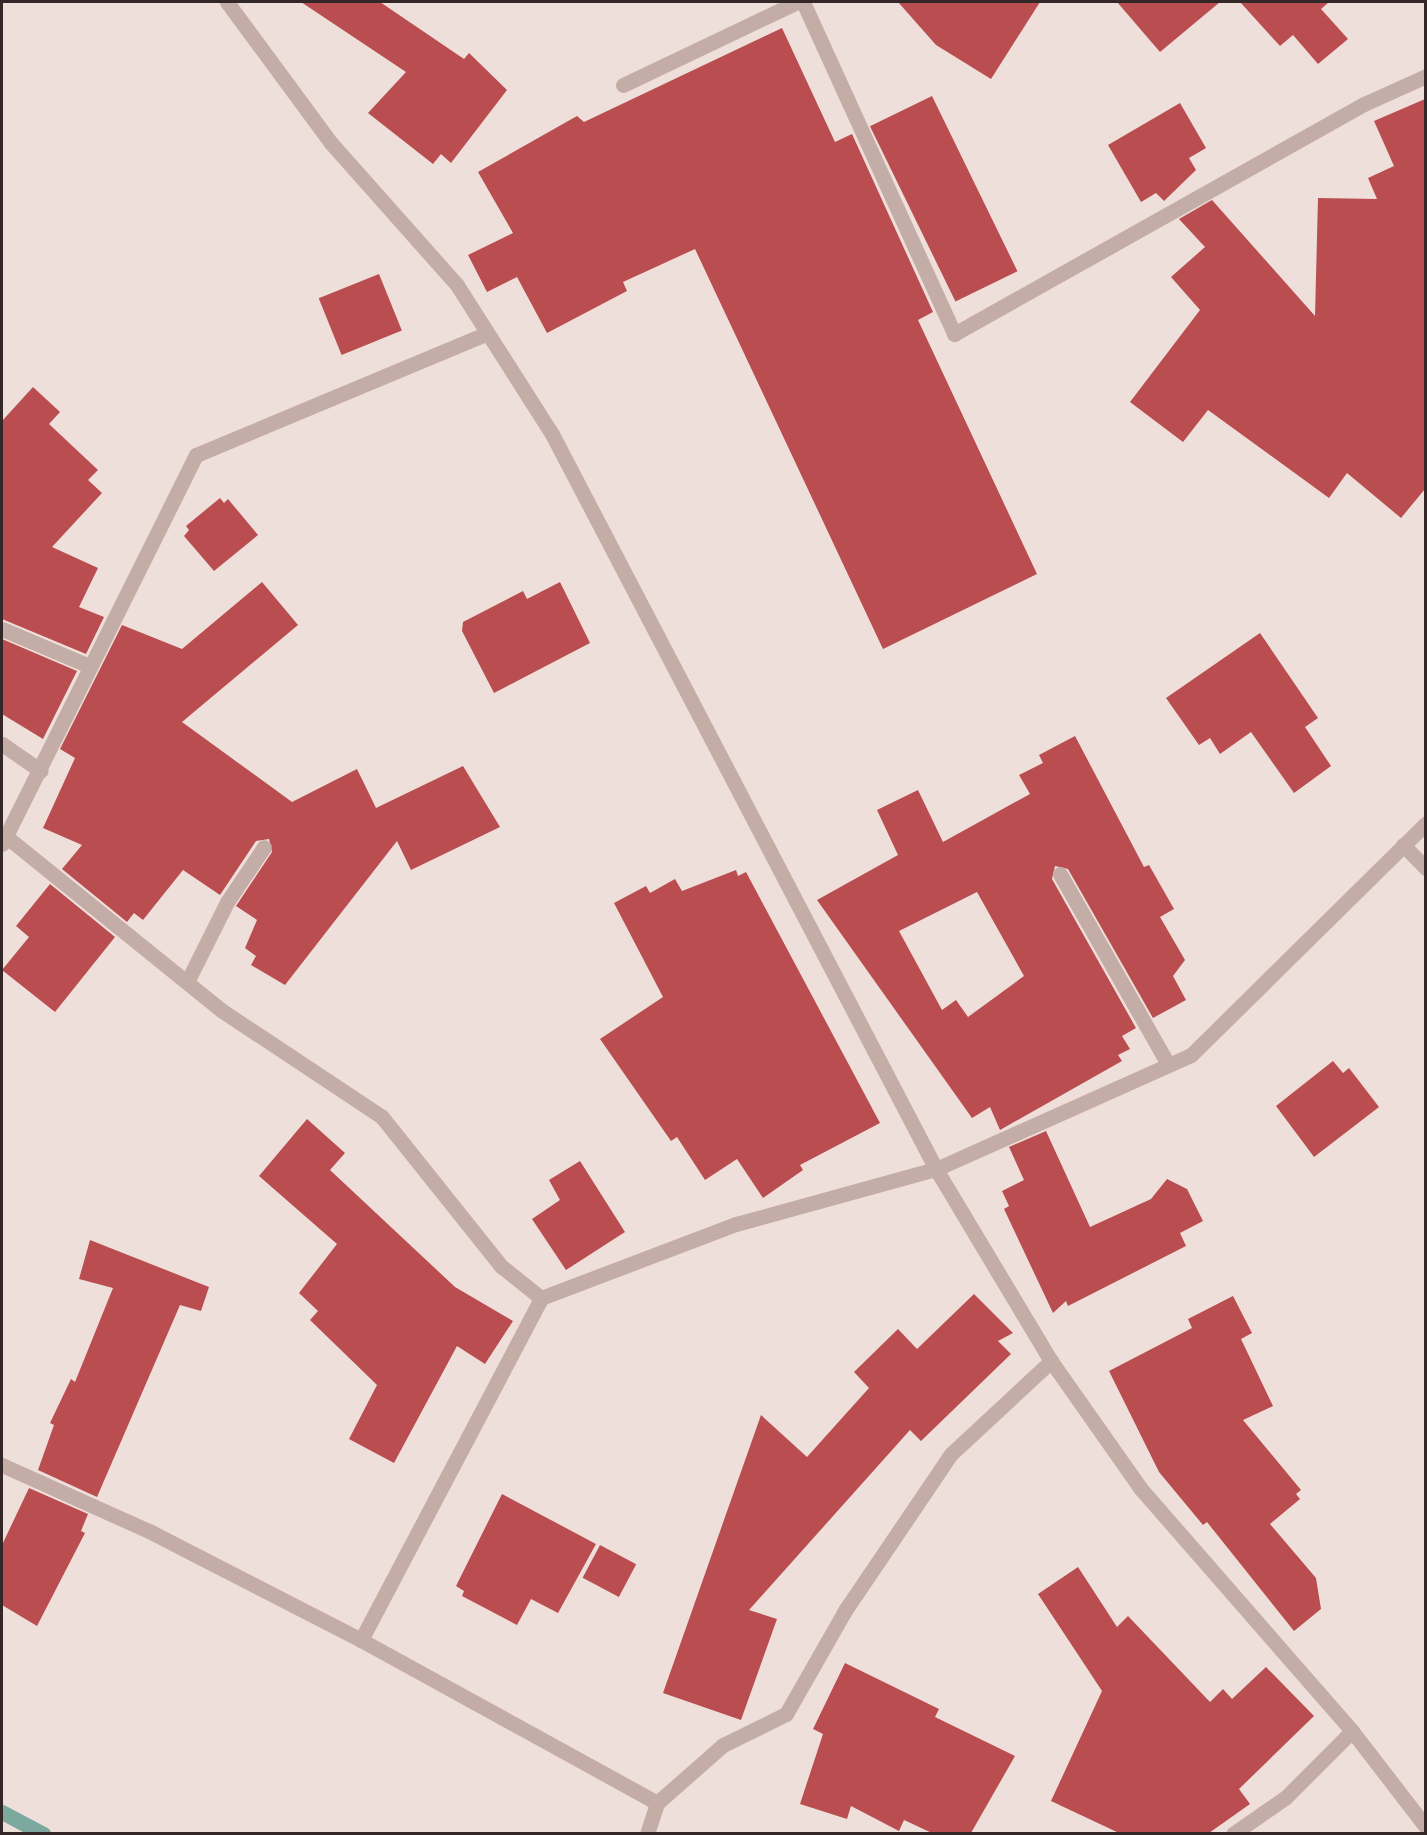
<!DOCTYPE html>
<html>
<head>
<meta charset="utf-8">
<style>
  body { margin:0 }
  #map { position:relative; width:1427px; height:1835px; overflow:hidden; background:#efdfda; font-family:"Open Sans",sans-serif }
  div>[style] { position:absolute }
  [style*='--x'] { left:calc(var(--x)*1px); top:calc(var(--y)*1px); width:calc(var(--w)*1px); rotate:calc(var(--a)*1deg) }
  .stream>* { height:15px; margin:-7.5px; padding:0 7.5px; transform-origin:7.5px; border-radius:7.5px; background:#7ca99e }
  .building>* { inset:0; background:#ba4d50; transform-origin:0 0 }
  .service>* { height:15px; margin:-7.5px; padding:0 7.5px; transform-origin:7.5px; border-radius:7.5px; background:#c5ada7 }
  .minor>* { height:15px; margin:-7.5px; padding:0 7.5px; transform-origin:7.5px; border-radius:7.5px; background:#c5ada7 }
  span { translate:-50% -50%; white-space:nowrap; text-align:center; line-height:1.15; -webkit-text-stroke:6px #f7eae6; paint-order:stroke }
  .frame { position:absolute; inset:0; border:3px solid #332827; pointer-events:none }
</style>
</head>
<body>
<div id="map">
  <div class="stream">
    <div style="--x:2;--y:1812;--w:47;--a:28.2"></div>
  </div>
  <div class="building">
    <div style="clip-path:polygon(301px 2px,380px 2px,464px 59px,469px 53px,507px 90px,451px 163px,441px 154px,433px 164px,368px 113px,406px 72px)"></div>
    <div style="clip-path:polygon(898px 2px,1040px 2px,991px 79px,936px 45px)"></div>
    <div style="clip-path:polygon(1117px 2px,1220px 2px,1160px 52px)"></div>
    <div style="clip-path:polygon(1240px 2px,1329px 2px,1321px 9px,1348px 39px,1318px 64px,1293px 35px,1280px 46px)"></div>
    <div style="clip-path:polygon(782px 28px,835px 142px,852px 134px,933px 312px,918px 320px,1037px 574px,883px 649px,695px 249px,623px 282px,627px 291px,547px 333px,517px 277px,487px 292px,468px 255px,513px 233px,478px 172px,577px 116px,584px 122px)"></div>
    <div style="left:932px;top:96px;width:195px;height:69px;rotate:64deg"></div>
    <div style="clip-path:polygon(1425px 99px,1425px 489px,1401px 518px,1347px 473px,1329px 498px,1208px 410px,1183px 442px,1130px 402px,1200px 310px,1171px 277px,1205px 247px,1179px 219px,1212px 200px,1315px 316px,1318px 198px,1377px 199px,1368px 178px,1394px 166px,1374px 121px)"></div>
    <div style="clip-path:polygon(1180px 103px,1206px 148px,1189px 158px,1196px 170px,1164px 201px,1156px 193px,1141px 202px,1108px 145px)"></div>
    <div style="left:379px;top:274px;width:61px;height:65px;rotate:68deg"></div>
    <div style="clip-path:polygon(33px 387px,60px 412px,49px 424px,98px 470px,88px 480px,102px 493px,52px 547px,98px 568px,79px 607px,104px 617px,86px 654px,2px 619px,2px 421px)"></div>
    <div style="clip-path:polygon(220px 498px,224px 503px,228px 499px,258px 535px,214px 571px,184px 536px,189px 530px,186px 526px)"></div>
    <div style="clip-path:polygon(262px 582px,298px 625px,182px 722px,292px 802px,357px 769px,376px 808px,463px 766px,500px 827px,411px 870px,397px 841px,285px 985px,251px 965px,256px 956px,245px 948px,257px 920px,236px 906px,272px 852px,269px 839px,256px 841px,220px 895px,183px 870px,143px 920px,134px 913px,127px 922px,62px 869px,82px 845px,43px 828px,75px 758px,60px 749px,122px 625px,182px 649px)"></div>
    <div style="clip-path:polygon(560px 582px,590px 643px,494px 693px,462px 631px,463px 622px,523px 591px,527px 599px)"></div>
    <div style="clip-path:polygon(1260px 633px,1318px 718px,1305px 727px,1331px 766px,1294px 793px,1251px 732px,1220px 754px,1210px 738px,1199px 745px,1166px 698px)"></div>
    <div style="clip-path:polygon(2px 639px,77px 671px,43px 739px,2px 714px)"></div>
    <div style="clip-path:polygon(evenodd,1075px 736px,1144px 867px,1149px 865px,1174px 909px,1160px 917px,1185px 960px,1173px 976px,1186px 1000px,1153px 1018px,1068px 869px,1055px 866px,1052px 879px,1136px 1028px,1122px 1036px,1130px 1049px,1118px 1055px,1122px 1061px,1000px 1130px,990px 1107px,972px 1118px,817px 900px,898px 855px,877px 810px,918px 790px,943px 842px,1030px 794px,1019px 775px,1043px 763px,1039px 755px,1075px 736px,977px 892px,1024px 976px,968px 1017px,956px 1000px,942px 1010px,899px 931px,977px 892px)"></div>
    <div style="clip-path:polygon(736px 870px,738px 876px,746px 872px,880px 1123px,800px 1165px,803px 1170px,763px 1198px,737px 1159px,705px 1180px,677px 1137px,671px 1141px,600px 1039px,663px 997px,614px 903px,646px 886px,650px 893px,675px 879px,682px 891px)"></div>
    <div style="clip-path:polygon(50px 884px,115px 937px,55px 1012px,2px 970px,29px 937px,16px 926px)"></div>
    <div style="clip-path:polygon(1333px 1061px,1343px 1073px,1349px 1068px,1379px 1107px,1314px 1157px,1276px 1106px)"></div>
    <div style="clip-path:polygon(307px 1119px,345px 1153px,330px 1170px,455px 1287px,513px 1321px,485px 1364px,457px 1346px,394px 1463px,349px 1439px,377px 1385px,310px 1320px,318px 1311px,299px 1293px,337px 1244px,259px 1176px)"></div>
    <div style="clip-path:polygon(1046px 1131px,1090px 1227px,1151px 1199px,1167px 1179px,1187px 1189px,1203px 1221px,1180px 1233px,1186px 1246px,1068px 1306px,1066px 1301px,1053px 1313px,1004px 1209px,1009px 1206px,1002px 1191px,1024px 1180px,1009px 1147px)"></div>
    <div style="clip-path:polygon(580px 1161px,625px 1232px,566px 1270px,532px 1219px,560px 1200px,549px 1180px)"></div>
    <div style="clip-path:polygon(90px 1240px,209px 1287px,201px 1311px,180px 1305px,97px 1497px,38px 1470px,54px 1425px,50px 1423px,71px 1379px,75px 1382px,113px 1288px,79px 1279px)"></div>
    <div style="clip-path:polygon(974px 1294px,1013px 1333px,998px 1341px,1011px 1354px,921px 1441px,910px 1430px,749px 1610px,777px 1619px,741px 1720px,663px 1693px,761px 1415px,807px 1457px,869px 1388px,854px 1372px,898px 1329px,917px 1349px)"></div>
    <div style="clip-path:polygon(1233px 1296px,1252px 1333px,1241px 1339px,1273px 1406px,1243px 1420px,1301px 1490px,1296px 1494px,1300px 1499px,1270px 1524px,1316px 1578px,1321px 1609px,1294px 1631px,1207px 1522px,1203px 1525px,1159px 1472px,1109px 1371px,1192px 1328px,1188px 1319px)"></div>
    <div style="clip-path:polygon(29px 1488px,88px 1514px,81px 1531px,85px 1533px,37px 1626px,2px 1605px,2px 1545px)"></div>
    <div style="clip-path:polygon(502px 1494px,596px 1544px,558px 1613px,531px 1599px,517px 1625px,462px 1596px,464px 1591px,456px 1586px)"></div>
    <div style="left:600px;top:1545px;width:41px;height:37px;rotate:28deg"></div>
    <div style="clip-path:polygon(1078px 1567px,1117px 1627px,1128px 1616px,1210px 1702px,1223px 1689px,1232px 1699px,1266px 1667px,1314px 1716px,1239px 1789px,1250px 1804px,1209px 1833px,1119px 1833px,1051px 1801px,1102px 1691px,1038px 1594px)"></div>
    <div style="clip-path:polygon(845px 1663px,939px 1709px,935px 1717px,1015px 1756px,971px 1833px,932px 1833px,904px 1820px,899px 1831px,851px 1806px,847px 1819px,800px 1804px,823px 1734px,813px 1729px)"></div>
  </div>
  <div class="service">
    <div style="--x:1060;--y:874;--w:219;--a:60.4"></div>
    <div style="--x:187;--y:982;--w:89;--a:-63.4"></div>
    <div style="--x:227;--y:902;--w:66;--a:-56.1"></div>
    <div style="--x:1233;--y:1834;--w:65;--a:-34.9"></div>
    <div style="--x:1286;--y:1797;--w:93;--a:-45"></div>
  </div>
  <div class="minor">
    <div style="--x:227;--y:2;--w:175;--a:53.6"></div>
    <div style="--x:331;--y:143;--w:190;--a:48.4"></div>
    <div style="--x:457;--y:285;--w:177;--a:57.5"></div>
    <div style="--x:552;--y:434;--w:829;--a:62.42"></div>
    <div style="--x:936;--y:1169;--w:224;--a:59.1"></div>
    <div style="--x:1051;--y:1361;--w:156;--a:54.9"></div>
    <div style="--x:1141;--y:1489;--w:321;--a:48.9"></div>
    <div style="--x:1352;--y:1731;--w:121;--a:52.4"></div>
    <div style="--x:803;--y:2;--w:365;--a:65.5"></div>
    <div style="--x:954;--y:334;--w:470;--a:-29.3"></div>
    <div style="--x:1364;--y:104;--w:68;--a:-24.3"></div>
    <div style="--x:623;--y:85;--w:193;--a:-25.5"></div>
    <div style="--x:2;--y:629;--w:92;--a:23"></div>
    <div style="--x:2;--y:744;--w:47;--a:34.7"></div>
    <div style="--x:8;--y:838;--w:274;--a:38.9"></div>
    <div style="--x:221;--y:1010;--w:193;--a:33.6"></div>
    <div style="--x:382;--y:1117;--w:191;--a:51.4"></div>
    <div style="--x:501;--y:1266;--w:51;--a:38.7"></div>
    <div style="--x:541;--y:1298;--w:209;--a:-20.8"></div>
    <div style="--x:736;--y:1224;--w:207;--a:-15.4"></div>
    <div style="--x:936;--y:1169;--w:279;--a:-24.1"></div>
    <div style="--x:1191;--y:1055;--w:330;--a:-44.6"></div>
    <div style="--x:2;--y:844;--w:435;--a:-63.5"></div>
    <div style="--x:196;--y:455;--w:313;--a:-22.7"></div>
    <div style="--x:1403;--y:845;--w:33;--a:45"></div>
    <div style="--x:2;--y:1465;--w:161;--a:24.2"></div>
    <div style="--x:149;--y:1531;--w:238;--a:27.2"></div>
    <div style="--x:361;--y:1640;--w:338;--a:28.8"></div>
    <div style="--x:361;--y:1640;--w:386;--a:-62.2"></div>
    <div style="--x:647;--y:1834;--w:33;--a:-72"></div>
    <div style="--x:657;--y:1803;--w:88;--a:-41.3"></div>
    <div style="--x:723;--y:1745;--w:70;--a:-26.2"></div>
    <div style="--x:786;--y:1714;--w:121;--a:-60.3"></div>
    <div style="--x:846;--y:1609;--w:187;--a:-55.9"></div>
    <div style="--x:951;--y:1454;--w:137;--a:-42.9"></div>
  </div>
  <div class="frame"></div>
</div>
</body>
</html>
